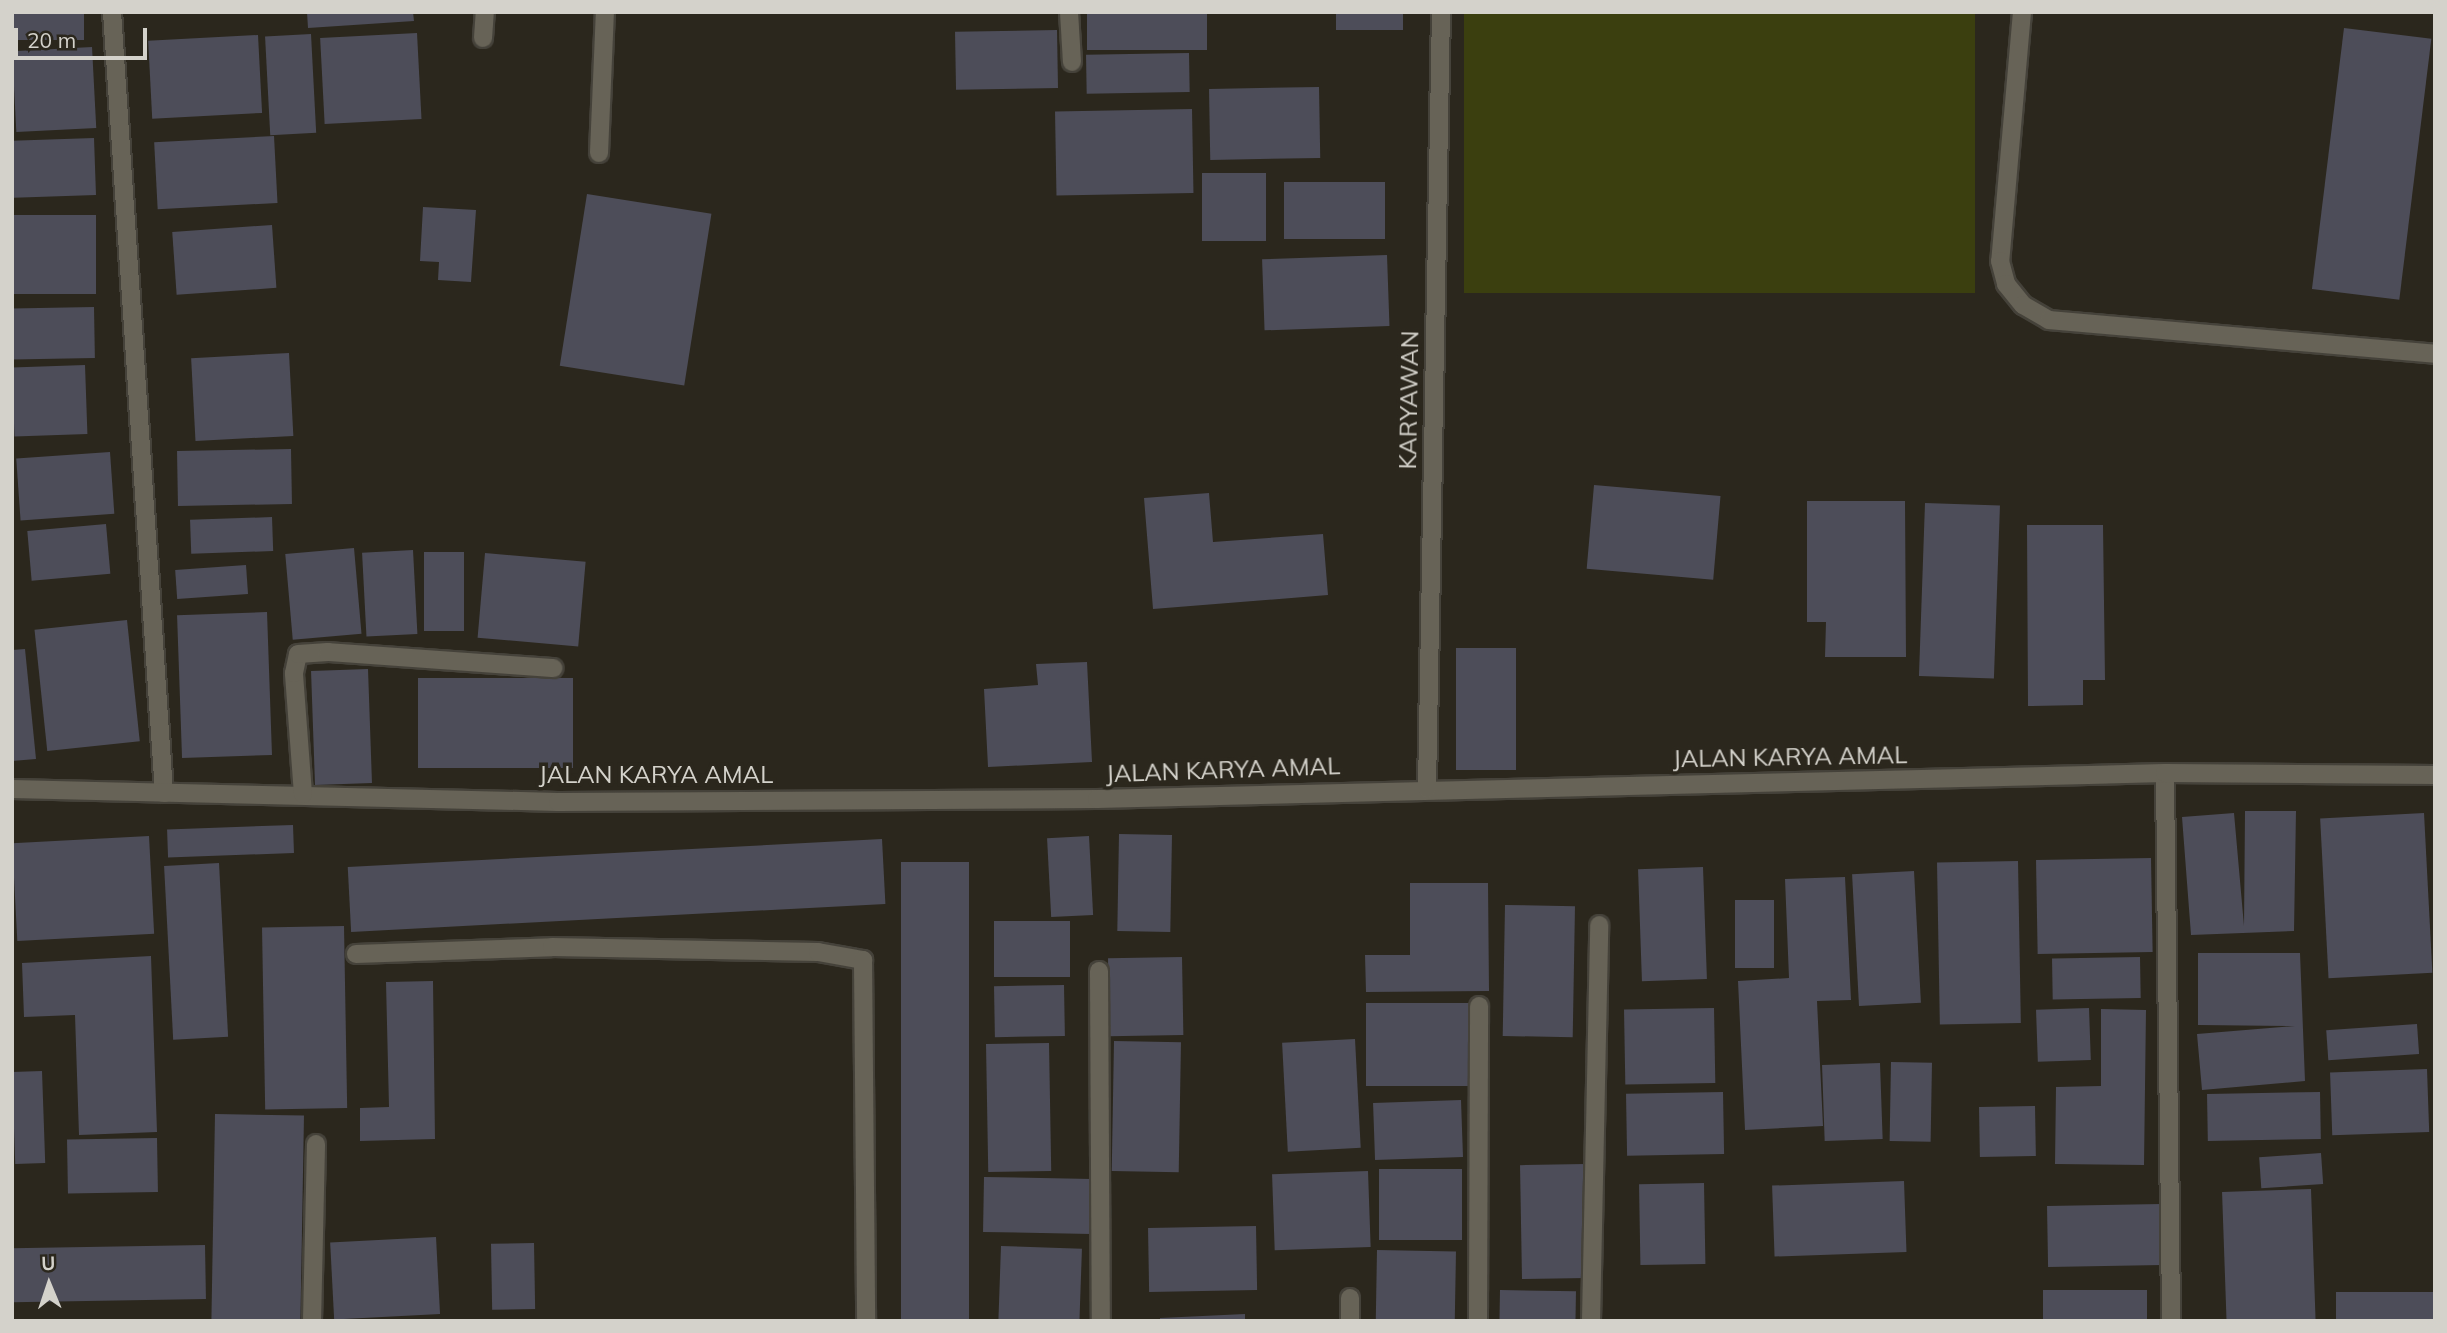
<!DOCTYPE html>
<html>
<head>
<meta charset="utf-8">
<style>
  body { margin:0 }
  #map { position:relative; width:2447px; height:1333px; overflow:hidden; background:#2b271d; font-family:Mulish,sans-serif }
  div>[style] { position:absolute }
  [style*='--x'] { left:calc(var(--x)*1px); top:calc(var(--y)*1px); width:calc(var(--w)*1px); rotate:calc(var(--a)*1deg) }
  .green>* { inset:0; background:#3b3f0f; transform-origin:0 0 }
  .building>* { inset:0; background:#4d4d59; transform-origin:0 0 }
  .roads { filter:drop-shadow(2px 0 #45423a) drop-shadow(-2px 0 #45423a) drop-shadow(0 2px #45423a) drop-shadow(0 -2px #45423a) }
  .service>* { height:18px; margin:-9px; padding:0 9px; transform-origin:9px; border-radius:9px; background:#676357 }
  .minor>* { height:18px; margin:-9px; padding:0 9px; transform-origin:9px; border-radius:9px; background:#676357 }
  span { translate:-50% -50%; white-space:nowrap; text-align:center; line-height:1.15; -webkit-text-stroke:7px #2b271d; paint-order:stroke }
  .street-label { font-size:24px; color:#d4d2cb }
  .frame { position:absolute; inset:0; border:14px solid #d4d2cb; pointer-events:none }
  .north { position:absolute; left:14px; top:1249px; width:70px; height:70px; -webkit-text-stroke:5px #2b271d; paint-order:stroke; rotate:358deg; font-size:19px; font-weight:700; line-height:28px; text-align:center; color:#d4d2cb }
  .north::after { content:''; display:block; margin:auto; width:24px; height:32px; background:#d4d2cb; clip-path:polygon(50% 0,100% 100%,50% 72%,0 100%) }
  .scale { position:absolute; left:14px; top:28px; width:133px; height:32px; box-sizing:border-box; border:4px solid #d4d2cb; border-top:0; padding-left:9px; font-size:21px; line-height:24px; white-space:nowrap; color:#d4d2cb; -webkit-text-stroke:5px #2b271d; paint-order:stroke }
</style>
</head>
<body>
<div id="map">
  <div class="green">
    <div style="left:1464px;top:12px;width:511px;height:281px"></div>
  </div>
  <div class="building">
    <div style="left:12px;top:12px;width:72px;height:28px"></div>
    <div style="clip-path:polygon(307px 12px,413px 12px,414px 21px,308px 28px)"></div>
    <div style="left:1336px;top:12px;width:67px;height:18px"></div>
    <div style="left:1207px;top:14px;width:36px;height:120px;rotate:90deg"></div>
    <div style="left:2344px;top:28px;width:88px;height:263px;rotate:7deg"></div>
    <div style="left:1057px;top:30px;width:58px;height:102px;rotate:89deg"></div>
    <div style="left:417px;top:33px;width:86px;height:97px;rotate:87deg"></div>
    <div style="left:311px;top:34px;width:99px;height:46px;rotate:87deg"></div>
    <div style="left:258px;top:35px;width:78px;height:110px;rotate:87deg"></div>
    <div style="left:92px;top:47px;width:81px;height:80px;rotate:87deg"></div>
    <div style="left:1189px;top:53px;width:39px;height:103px;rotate:89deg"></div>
    <div style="left:1319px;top:87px;width:71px;height:110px;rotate:89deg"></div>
    <div style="left:1192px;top:109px;width:84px;height:137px;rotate:89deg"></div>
    <div style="left:274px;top:136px;width:67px;height:120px;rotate:87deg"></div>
    <div style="left:94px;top:138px;width:57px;height:82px;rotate:88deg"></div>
    <div style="left:1202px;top:173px;width:64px;height:68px"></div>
    <div style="left:1284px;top:182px;width:101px;height:57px"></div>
    <div style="left:587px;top:194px;width:126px;height:174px;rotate:9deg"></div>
    <div style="clip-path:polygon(423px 207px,476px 210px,471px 282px,438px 280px,439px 262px,420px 261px)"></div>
    <div style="left:12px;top:215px;width:84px;height:79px"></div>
    <div style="left:272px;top:225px;width:63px;height:100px;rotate:86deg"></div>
    <div style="left:1387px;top:255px;width:71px;height:125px;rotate:88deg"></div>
    <div style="left:94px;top:307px;width:51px;height:82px;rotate:89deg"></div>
    <div style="left:289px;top:353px;width:83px;height:98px;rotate:87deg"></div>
    <div style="left:85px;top:365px;width:69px;height:73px;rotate:88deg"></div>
    <div style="left:291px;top:449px;width:55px;height:114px;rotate:89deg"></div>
    <div style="left:110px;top:452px;width:62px;height:94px;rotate:86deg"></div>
    <div style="left:1594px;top:485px;width:127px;height:84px;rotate:5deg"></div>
    <div style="clip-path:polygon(1209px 493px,1213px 542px,1323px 534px,1328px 595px,1153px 609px,1144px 498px)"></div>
    <div style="clip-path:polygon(1807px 501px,1905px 501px,1906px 657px,1825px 657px,1826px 622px,1807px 622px)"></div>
    <div style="left:1925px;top:503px;width:75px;height:173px;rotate:2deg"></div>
    <div style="left:272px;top:517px;width:34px;height:82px;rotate:88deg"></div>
    <div style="left:106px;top:524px;width:50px;height:79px;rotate:85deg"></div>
    <div style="clip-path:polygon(2027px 525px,2103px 525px,2105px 680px,2083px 680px,2083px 705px,2028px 706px)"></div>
    <div style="left:354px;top:548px;width:86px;height:69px;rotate:85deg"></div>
    <div style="left:413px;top:550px;width:84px;height:51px;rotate:87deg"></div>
    <div style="left:424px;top:552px;width:40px;height:79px"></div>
    <div style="left:485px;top:553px;width:101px;height:85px;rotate:5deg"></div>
    <div style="left:246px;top:565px;width:29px;height:71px;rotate:86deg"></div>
    <div style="left:267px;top:612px;width:143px;height:90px;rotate:88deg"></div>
    <div style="left:127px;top:620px;width:122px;height:93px;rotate:84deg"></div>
    <div style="left:1516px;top:648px;width:122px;height:60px;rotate:90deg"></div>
    <div style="clip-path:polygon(25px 649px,36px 759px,12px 761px,12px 650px)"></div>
    <div style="clip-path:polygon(1087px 662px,1092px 762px,988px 767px,984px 689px,1038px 685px,1036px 664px)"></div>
    <div style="left:368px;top:669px;width:114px;height:57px;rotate:88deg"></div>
    <div style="left:418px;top:678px;width:155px;height:90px"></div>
    <div style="clip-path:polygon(2245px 811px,2296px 811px,2294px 931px,2191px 935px,2182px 817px,2234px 813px,2244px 926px)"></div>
    <div style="left:2424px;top:813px;width:160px;height:104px;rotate:87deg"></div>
    <div style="left:293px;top:825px;width:28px;height:126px;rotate:88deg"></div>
    <div style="left:1119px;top:834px;width:53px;height:97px;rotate:1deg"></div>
    <div style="left:149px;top:836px;width:98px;height:137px;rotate:87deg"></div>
    <div style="left:1089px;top:836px;width:79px;height:42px;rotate:87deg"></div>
    <div style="left:882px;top:839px;width:65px;height:535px;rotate:87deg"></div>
    <div style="left:2151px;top:858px;width:94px;height:115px;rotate:89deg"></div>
    <div style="left:2018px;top:861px;width:162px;height:81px;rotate:89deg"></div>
    <div style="left:901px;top:862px;width:68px;height:459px"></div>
    <div style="left:219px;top:863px;width:174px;height:55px;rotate:87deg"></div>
    <div style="left:1703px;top:867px;width:112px;height:65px;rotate:88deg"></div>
    <div style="left:1914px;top:871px;width:132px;height:62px;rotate:87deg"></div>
    <div style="clip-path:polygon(1845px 877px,1851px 1000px,1817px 1001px,1823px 1126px,1745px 1130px,1738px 981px,1789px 978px,1785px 879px)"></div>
    <div style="clip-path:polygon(1410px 883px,1488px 883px,1489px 991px,1366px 992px,1365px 955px,1410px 955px)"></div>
    <div style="left:1735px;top:900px;width:39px;height:68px"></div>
    <div style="left:1505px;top:905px;width:70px;height:131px;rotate:1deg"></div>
    <div style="left:994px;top:921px;width:76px;height:56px"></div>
    <div style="left:344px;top:926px;width:182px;height:82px;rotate:89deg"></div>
    <div style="clip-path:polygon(2198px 953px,2300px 953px,2305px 1081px,2202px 1090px,2197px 1034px,2295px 1026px,2198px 1025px)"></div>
    <div style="clip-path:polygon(151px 956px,157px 1132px,79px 1135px,75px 1015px,24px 1017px,22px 963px)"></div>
    <div style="left:1182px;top:957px;width:78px;height:74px;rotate:89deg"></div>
    <div style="left:2140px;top:957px;width:41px;height:88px;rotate:89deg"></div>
    <div style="clip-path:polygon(433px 981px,435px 1139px,360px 1141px,360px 1108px,389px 1107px,386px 982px)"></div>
    <div style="left:1064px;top:985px;width:51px;height:70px;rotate:89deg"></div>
    <div style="left:1366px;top:1003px;width:104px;height:83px"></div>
    <div style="left:1714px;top:1008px;width:75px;height:90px;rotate:89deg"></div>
    <div style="left:2089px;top:1008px;width:52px;height:53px;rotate:88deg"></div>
    <div style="clip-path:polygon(2101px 1009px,2146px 1010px,2144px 1165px,2055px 1164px,2056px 1087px,2101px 1086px)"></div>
    <div style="left:2417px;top:1024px;width:30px;height:91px;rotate:86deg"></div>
    <div style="left:1355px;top:1039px;width:109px;height:73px;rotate:87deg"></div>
    <div style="left:1114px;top:1041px;width:67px;height:130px;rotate:1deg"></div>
    <div style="left:1049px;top:1043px;width:128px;height:63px;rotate:89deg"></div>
    <div style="left:1891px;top:1062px;width:41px;height:79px;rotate:1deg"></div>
    <div style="left:1880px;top:1063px;width:76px;height:58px;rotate:88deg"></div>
    <div style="left:2427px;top:1069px;width:63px;height:97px;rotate:88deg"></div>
    <div style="left:42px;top:1071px;width:92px;height:30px;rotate:88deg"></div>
    <div style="left:1723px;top:1092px;width:62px;height:97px;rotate:89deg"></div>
    <div style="left:2320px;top:1092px;width:47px;height:113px;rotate:89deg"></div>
    <div style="left:1461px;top:1100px;width:57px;height:88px;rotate:88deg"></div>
    <div style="left:2035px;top:1106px;width:50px;height:56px;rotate:89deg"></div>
    <div style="left:215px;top:1114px;width:89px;height:207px;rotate:1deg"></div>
    <div style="left:157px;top:1138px;width:54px;height:90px;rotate:89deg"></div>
    <div style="left:2321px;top:1153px;width:31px;height:62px;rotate:86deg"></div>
    <div style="left:1585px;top:1164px;width:114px;height:65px;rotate:89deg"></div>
    <div style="left:1379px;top:1169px;width:83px;height:71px"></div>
    <div style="left:1368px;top:1171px;width:76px;height:96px;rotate:88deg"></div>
    <div style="left:984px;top:1177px;width:108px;height:55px;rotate:1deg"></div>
    <div style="left:1904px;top:1181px;width:71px;height:132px;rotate:88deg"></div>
    <div style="left:1704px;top:1183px;width:81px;height:65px;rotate:89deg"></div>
    <div style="left:2311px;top:1189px;width:132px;height:89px;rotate:88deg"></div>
    <div style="left:2161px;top:1204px;width:61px;height:114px;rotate:89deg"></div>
    <div style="left:1256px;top:1226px;width:64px;height:108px;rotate:89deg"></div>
    <div style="left:436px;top:1237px;width:77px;height:106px;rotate:87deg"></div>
    <div style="left:534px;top:1243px;width:66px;height:43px;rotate:89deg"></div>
    <div style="left:205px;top:1245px;width:54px;height:193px;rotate:89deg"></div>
    <div style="left:1001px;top:1246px;width:81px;height:74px;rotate:2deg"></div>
    <div style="left:1377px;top:1250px;width:79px;height:69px;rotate:1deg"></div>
    <div style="left:1500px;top:1290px;width:76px;height:31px;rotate:1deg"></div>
    <div style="left:2043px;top:1290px;width:104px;height:31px"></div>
    <div style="left:2336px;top:1292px;width:98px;height:29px"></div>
    <div style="clip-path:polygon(1245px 1314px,1245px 1321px,1160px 1321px,1160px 1318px)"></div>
  </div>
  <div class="roads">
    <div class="service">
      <div style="--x:599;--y:153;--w:141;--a:-87.6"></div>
      <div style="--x:356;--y:954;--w:196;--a:-2"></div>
      <div style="--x:552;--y:947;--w:266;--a:1.1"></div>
      <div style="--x:818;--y:952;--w:46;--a:10.1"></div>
      <div style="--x:863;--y:960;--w:361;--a:89.5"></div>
      <div style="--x:312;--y:1321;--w:177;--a:-88.7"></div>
    </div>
    <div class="minor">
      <div style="--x:112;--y:12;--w:783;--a:86.19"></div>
      <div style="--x:1069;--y:12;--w:50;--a:86.6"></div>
      <div style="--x:2022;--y:12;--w:250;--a:95"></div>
      <div style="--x:2000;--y:261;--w:24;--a:75"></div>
      <div style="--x:2006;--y:284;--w:27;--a:51"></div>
      <div style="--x:2023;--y:305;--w:30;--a:30"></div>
      <div style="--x:2049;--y:320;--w:387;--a:5"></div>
      <div style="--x:483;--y:38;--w:26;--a:-86"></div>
      <div style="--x:2165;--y:773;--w:548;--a:89.37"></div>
      <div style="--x:12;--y:789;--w:546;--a:1.36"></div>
      <div style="--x:558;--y:802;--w:539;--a:-0.32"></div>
      <div style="--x:1097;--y:799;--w:1068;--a:-1.39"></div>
      <div style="--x:2165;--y:773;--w:270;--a:0.4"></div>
      <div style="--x:1427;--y:789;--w:777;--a:-88.97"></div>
      <div style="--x:303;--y:794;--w:121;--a:-94.3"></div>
      <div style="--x:294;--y:673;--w:19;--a:-78"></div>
      <div style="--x:298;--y:654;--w:30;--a:-4"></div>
      <div style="--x:328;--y:652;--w:226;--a:4.1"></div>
      <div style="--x:1099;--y:971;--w:350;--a:89.7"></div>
      <div style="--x:1350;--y:1321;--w:23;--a:-90"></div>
      <div style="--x:1478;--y:1321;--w:315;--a:-89.8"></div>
      <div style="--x:1591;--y:1321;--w:396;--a:-88.8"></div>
    </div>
  </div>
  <div class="street-label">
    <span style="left:1409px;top:400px;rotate:-89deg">KARYAWAN</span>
    <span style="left:1790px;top:757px;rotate:-1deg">JALAN KARYA AMAL</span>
    <span style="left:1223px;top:770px;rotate:-2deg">JALAN KARYA AMAL</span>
    <span style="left:656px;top:775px">JALAN KARYA AMAL</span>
  </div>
  <div class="frame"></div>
  <div class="north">U</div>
  <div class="scale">20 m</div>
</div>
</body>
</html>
